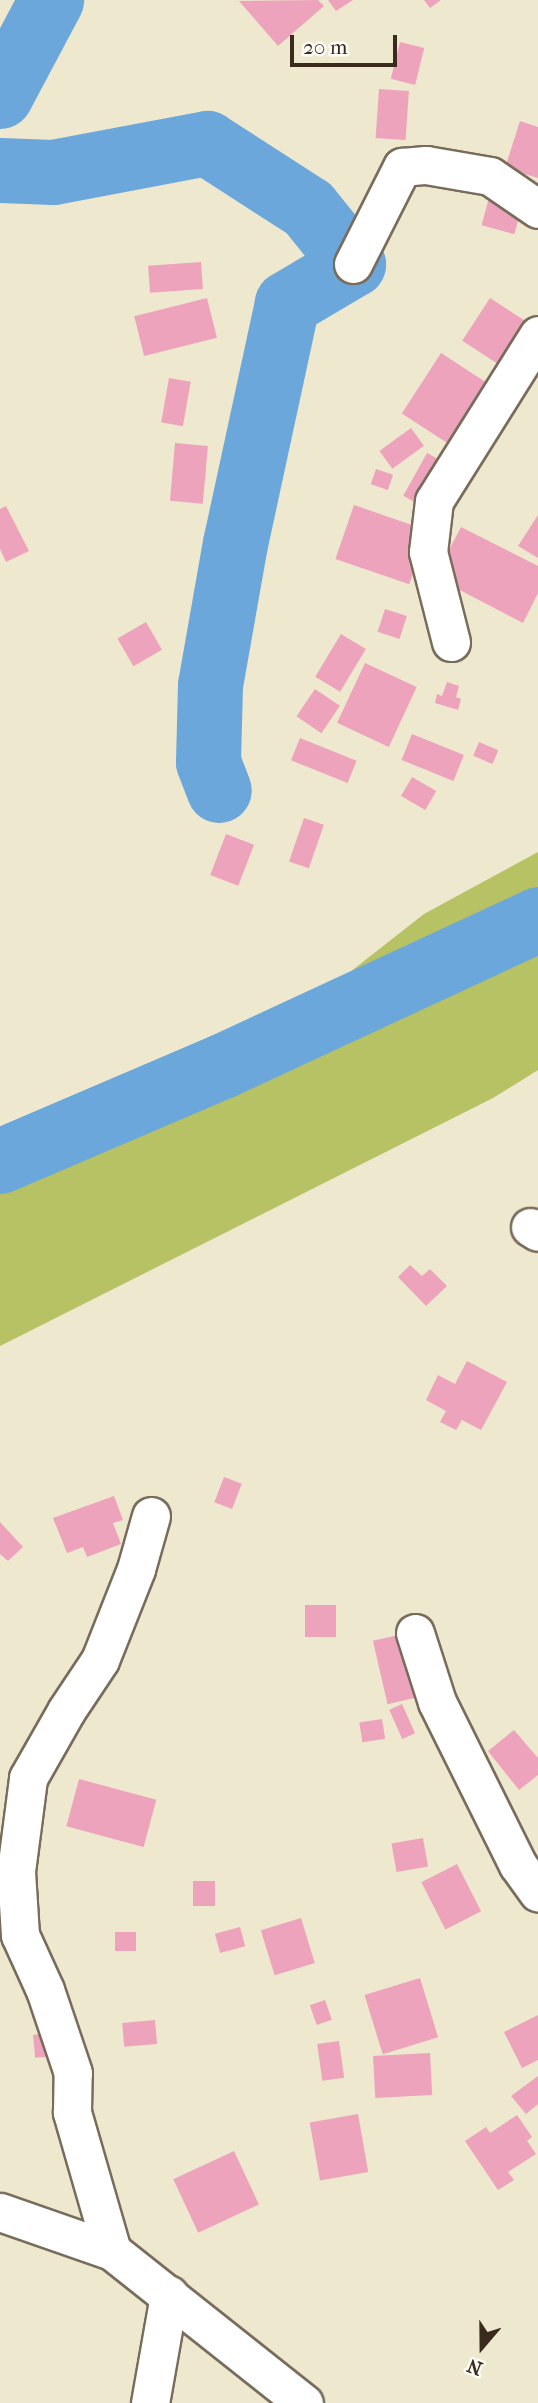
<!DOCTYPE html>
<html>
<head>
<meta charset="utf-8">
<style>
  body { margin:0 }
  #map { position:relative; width:538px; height:2403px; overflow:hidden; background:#ede8ce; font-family:"IM FELL French Canon",serif }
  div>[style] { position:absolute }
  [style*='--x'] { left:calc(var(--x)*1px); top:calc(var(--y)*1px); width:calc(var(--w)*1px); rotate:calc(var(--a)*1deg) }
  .green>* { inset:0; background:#b7c264 }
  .river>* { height:65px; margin:-32.5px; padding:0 32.5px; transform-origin:32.5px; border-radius:32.5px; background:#6ca7dc }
  .building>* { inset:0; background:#eea3bd; transform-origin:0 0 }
  .roads { filter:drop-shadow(2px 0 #796c5c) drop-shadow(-2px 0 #796c5c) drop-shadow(0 2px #796c5c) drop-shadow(0 -2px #796c5c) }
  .minor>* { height:37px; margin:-18.5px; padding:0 18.5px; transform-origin:18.5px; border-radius:18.5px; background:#fff }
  span { translate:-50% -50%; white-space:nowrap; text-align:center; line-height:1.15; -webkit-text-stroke:5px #fdfcf7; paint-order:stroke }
  .north { position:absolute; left:447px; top:2312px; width:70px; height:70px; -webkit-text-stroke:5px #fdfcf7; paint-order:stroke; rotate:200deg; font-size:19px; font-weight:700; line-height:28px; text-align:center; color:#3b2a1e }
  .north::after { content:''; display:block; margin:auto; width:24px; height:32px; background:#3b2a1e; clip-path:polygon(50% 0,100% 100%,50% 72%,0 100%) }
  .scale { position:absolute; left:290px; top:35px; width:107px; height:32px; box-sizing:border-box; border:4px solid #3b2a1e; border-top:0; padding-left:9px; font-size:21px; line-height:24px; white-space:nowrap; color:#3b2a1e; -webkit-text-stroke:5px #fdfcf7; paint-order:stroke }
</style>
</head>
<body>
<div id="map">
  <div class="green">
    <div style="clip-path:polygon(538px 852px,538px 1070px,493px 1098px,0 1346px,0 1162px,234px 1063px,424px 914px)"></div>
  </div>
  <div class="river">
    <div style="--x:0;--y:96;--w:109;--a:-62"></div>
    <div style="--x:0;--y:170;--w:53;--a:2.2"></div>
    <div style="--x:53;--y:172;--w:157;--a:-10.7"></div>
    <div style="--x:207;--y:143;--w:120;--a:32.8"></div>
    <div style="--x:308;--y:208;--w:72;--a:51.2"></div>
    <div style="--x:353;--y:264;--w:77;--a:149.4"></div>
    <div style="--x:287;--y:303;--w:246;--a:102.2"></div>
    <div style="--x:235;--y:543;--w:144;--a:100"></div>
    <div style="--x:210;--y:685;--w:77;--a:91.5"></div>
    <div style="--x:208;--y:762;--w:30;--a:69"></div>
    <div style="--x:0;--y:1161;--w:241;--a:-23.2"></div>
    <div style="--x:222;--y:1066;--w:349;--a:-24.9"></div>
  </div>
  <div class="building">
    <div style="clip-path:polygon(318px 0,324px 6px,278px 46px,239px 1px)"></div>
    <div style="clip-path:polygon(328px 0,353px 0,336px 11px)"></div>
    <div style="clip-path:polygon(424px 0,441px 0,430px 8px)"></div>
    <div style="left:400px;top:42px;width:25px;height:38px;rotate:14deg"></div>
    <div style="left:379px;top:89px;width:30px;height:49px;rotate:4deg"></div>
    <div style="clip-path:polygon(520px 121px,538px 127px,538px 178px,505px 168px)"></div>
    <div style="left:494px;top:179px;width:34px;height:48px;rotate:15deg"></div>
    <div style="left:201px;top:262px;width:27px;height:53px;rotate:86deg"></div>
    <div style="left:207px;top:298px;width:41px;height:75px;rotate:76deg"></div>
    <div style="left:490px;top:298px;width:50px;height:51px;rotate:33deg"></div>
    <div style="left:441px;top:353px;width:59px;height:72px;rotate:33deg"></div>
    <div style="left:169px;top:378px;width:22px;height:45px;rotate:10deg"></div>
    <div style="left:411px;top:428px;width:22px;height:39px;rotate:54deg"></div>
    <div style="left:175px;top:443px;width:33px;height:58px;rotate:5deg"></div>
    <div style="left:427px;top:453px;width:21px;height:49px;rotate:29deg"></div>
    <div style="left:376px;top:469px;width:18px;height:16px;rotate:19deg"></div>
    <div style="left:354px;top:505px;width:78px;height:57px;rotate:19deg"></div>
    <div style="clip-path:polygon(6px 506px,29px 551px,6px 562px,0 549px,0 509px)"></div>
    <div style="clip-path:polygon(538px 515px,538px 558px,518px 546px)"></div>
    <div style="clip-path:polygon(461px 527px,538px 566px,538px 593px,523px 623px,435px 577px)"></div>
    <div style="left:385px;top:609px;width:23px;height:24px;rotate:18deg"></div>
    <div style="left:146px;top:622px;width:32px;height:33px;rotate:60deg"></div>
    <div style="left:341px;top:634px;width:29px;height:50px;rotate:31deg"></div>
    <div style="left:365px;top:663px;width:57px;height:66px;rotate:25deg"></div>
    <div style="clip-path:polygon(447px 682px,459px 686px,456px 697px,461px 699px,458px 710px,435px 703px,437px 694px,442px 696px)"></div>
    <div style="left:315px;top:689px;width:30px;height:33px;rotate:34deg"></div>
    <div style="left:412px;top:734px;width:56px;height:28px;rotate:22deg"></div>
    <div style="left:300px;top:738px;width:61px;height:24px;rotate:22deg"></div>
    <div style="left:479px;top:742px;width:21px;height:15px;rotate:23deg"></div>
    <div style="left:412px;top:777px;width:28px;height:22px;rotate:30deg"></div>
    <div style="left:304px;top:818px;width:21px;height:46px;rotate:19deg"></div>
    <div style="left:226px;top:834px;width:30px;height:44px;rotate:21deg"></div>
    <div style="clip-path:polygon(410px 1265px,422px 1276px,430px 1269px,447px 1286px,426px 1306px,398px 1277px)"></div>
    <div style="clip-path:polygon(467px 1361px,507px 1382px,481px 1430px,462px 1420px,456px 1430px,440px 1422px,446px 1411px,426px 1400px,438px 1375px,455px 1384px)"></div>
    <div style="left:224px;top:1477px;width:19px;height:27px;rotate:21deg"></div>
    <div style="clip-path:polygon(114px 1496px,123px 1520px,113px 1523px,121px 1544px,87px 1557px,83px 1547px,67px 1553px,53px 1518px)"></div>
    <div style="clip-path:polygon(0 1522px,23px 1547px,8px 1561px,0 1554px)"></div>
    <div style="left:305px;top:1605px;width:31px;height:32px"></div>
    <div style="left:407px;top:1633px;width:65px;height:35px;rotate:77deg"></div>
    <div style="left:402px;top:1704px;width:32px;height:14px;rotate:66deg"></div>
    <div style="left:382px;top:1719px;width:20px;height:23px;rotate:81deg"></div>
    <div style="clip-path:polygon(514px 1730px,538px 1758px,538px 1775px,519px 1790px,488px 1751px)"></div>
    <div style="left:79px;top:1779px;width:80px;height:49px;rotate:15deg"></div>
    <div style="left:423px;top:1838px;width:29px;height:32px;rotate:80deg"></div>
    <div style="left:457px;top:1864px;width:53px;height:40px;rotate:63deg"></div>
    <div style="left:193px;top:1881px;width:22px;height:25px"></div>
    <div style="left:301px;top:1918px;width:47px;height:42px;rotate:73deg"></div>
    <div style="left:240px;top:1927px;width:20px;height:26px;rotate:75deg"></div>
    <div style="left:115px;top:1932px;width:21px;height:19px"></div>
    <div style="left:420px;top:1978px;width:62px;height:58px;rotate:73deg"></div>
    <div style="left:325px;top:2000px;width:21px;height:16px;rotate:71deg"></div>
    <div style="clip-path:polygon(538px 2015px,538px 2060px,522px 2068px,504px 2032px)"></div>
    <div style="left:155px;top:2020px;width:24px;height:33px;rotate:85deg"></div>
    <div style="left:53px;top:2033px;width:23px;height:20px;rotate:85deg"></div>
    <div style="left:339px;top:2041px;width:37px;height:22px;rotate:82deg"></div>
    <div style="left:430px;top:2053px;width:42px;height:57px;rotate:87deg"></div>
    <div style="clip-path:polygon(538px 2076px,538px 2104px,526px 2114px,511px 2096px)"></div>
    <div style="left:358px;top:2114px;width:59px;height:49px;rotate:80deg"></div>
    <div style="clip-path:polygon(517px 2115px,532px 2137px,527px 2141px,536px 2154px,508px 2172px,514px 2180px,498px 2190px,465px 2141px,486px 2127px,490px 2133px)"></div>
    <div style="left:234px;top:2151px;width:59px;height:67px;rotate:65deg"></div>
  </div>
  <div class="roads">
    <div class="minor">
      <div style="--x:353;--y:264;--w:109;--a:-63.2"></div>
      <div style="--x:402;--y:167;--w:24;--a:-5"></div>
      <div style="--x:426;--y:165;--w:65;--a:9.8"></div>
      <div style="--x:490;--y:176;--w:58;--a:34.5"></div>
      <div style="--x:451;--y:642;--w:93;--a:-104.3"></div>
      <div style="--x:428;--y:552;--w:51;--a:-83.3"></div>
      <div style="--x:434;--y:501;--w:196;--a:-57.9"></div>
      <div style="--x:530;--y:1227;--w:9;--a:32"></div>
      <div style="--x:415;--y:1633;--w:72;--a:72.3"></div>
      <div style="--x:437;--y:1702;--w:182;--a:63.6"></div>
      <div style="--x:518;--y:1865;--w:34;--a:54"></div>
      <div style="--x:0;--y:2212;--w:119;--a:19.2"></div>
      <div style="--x:112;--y:2251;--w:245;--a:38.4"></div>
      <div style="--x:112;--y:2251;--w:145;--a:-106.1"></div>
      <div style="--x:72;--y:2112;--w:39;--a:-89"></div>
      <div style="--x:73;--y:2073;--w:88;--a:-108.6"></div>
      <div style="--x:45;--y:1990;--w:60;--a:-114.4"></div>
      <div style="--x:20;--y:1935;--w:64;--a:-93.6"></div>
      <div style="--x:16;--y:1871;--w:94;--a:-82.6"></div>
      <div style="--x:28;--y:1778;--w:77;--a:-60.4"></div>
      <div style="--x:66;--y:1711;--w:61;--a:-56.3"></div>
      <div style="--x:100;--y:1660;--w:98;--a:-68.4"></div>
      <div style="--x:136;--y:1569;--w:55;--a:-74.2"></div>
      <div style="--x:150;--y:2403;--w:110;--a:-80"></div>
    </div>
  </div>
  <div class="north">N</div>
  <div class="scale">20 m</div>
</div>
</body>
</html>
